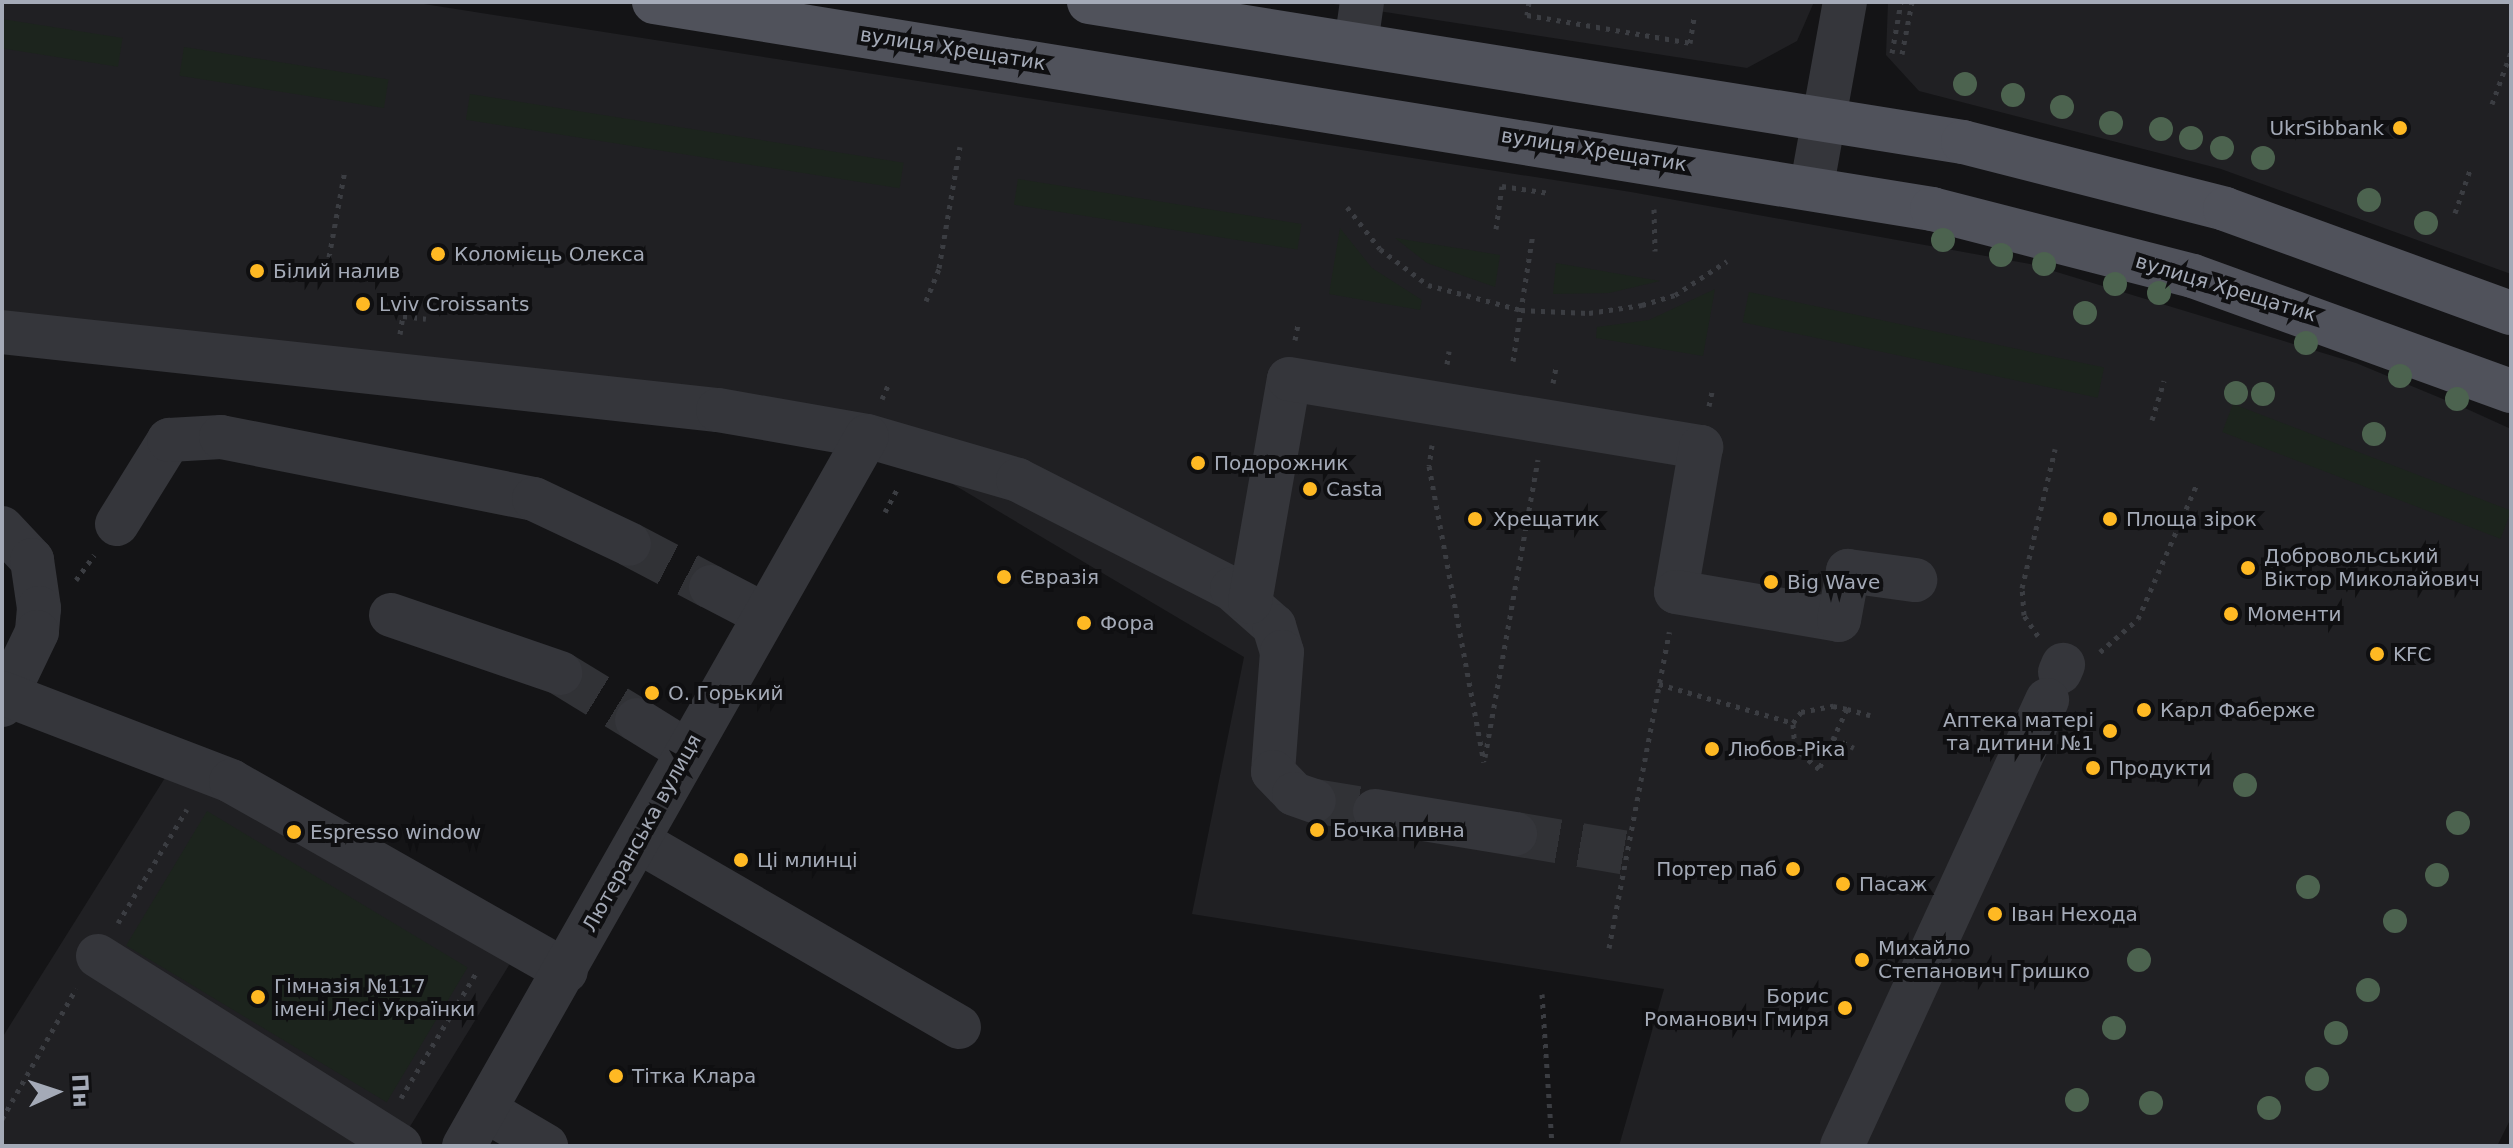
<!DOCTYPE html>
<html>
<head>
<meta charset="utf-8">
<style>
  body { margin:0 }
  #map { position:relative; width:2513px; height:1148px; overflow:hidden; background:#141416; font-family:"DejaVu Sans",sans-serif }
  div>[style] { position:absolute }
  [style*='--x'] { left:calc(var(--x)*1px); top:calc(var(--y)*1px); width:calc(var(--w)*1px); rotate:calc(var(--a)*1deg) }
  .built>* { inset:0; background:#202023 }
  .green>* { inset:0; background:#1c241d; transform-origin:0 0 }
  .minor-tunnel>* { height:44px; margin-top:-22px; transform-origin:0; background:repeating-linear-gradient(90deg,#313236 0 44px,transparent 0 66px) }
  .path>* { height:5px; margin-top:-2.5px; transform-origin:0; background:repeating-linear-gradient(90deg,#3b3d42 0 4px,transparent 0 10px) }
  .minor>* { height:44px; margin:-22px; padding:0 22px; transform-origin:22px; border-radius:22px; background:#35363b }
  .major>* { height:44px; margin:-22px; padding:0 22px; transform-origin:22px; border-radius:22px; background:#50525b }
  .trees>* { width:24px; height:24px; margin:-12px; border-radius:50%; background:#4c634f }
  .dots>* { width:22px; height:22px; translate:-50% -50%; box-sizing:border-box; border:4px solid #0f0f11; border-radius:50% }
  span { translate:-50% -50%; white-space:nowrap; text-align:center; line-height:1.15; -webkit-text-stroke:8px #0f0f11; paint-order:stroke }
  .street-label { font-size:20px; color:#a4aab7 }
  .poi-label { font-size:20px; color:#a4aab7 }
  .right { translate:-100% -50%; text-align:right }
  .left { translate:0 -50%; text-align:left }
  .frame { position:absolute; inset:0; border:4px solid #a4aab7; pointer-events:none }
  .north { position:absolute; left:16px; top:1052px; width:80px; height:80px; -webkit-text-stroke:6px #0f0f11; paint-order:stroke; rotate:87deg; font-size:22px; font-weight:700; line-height:32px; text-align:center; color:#a4aab7 }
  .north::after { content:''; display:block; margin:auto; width:28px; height:36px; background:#a4aab7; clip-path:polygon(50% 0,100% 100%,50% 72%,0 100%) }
</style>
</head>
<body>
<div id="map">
  <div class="built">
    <div style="clip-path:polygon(2px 2px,411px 2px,1631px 192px,2030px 264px,2356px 363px,2467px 409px,2511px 429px,2511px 1118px,2497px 1146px,1619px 1146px,1664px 989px,1192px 914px,1244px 657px,897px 451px,2px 342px)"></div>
    <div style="clip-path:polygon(1320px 2px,1814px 2px,1797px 41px,1747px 68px)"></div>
    <div style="clip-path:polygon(1888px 2px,2511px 2px,2511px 274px,2221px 169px,1919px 91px,1886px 55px)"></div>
    <div style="clip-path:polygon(168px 773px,213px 781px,514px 957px,398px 1146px,2px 1146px,2px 1038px)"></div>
  </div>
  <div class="green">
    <div style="left:2px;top:19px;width:122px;height:29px;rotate:9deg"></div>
    <div style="left:184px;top:47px;width:207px;height:29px;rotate:9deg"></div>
    <div style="left:470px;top:94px;width:439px;height:26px;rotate:9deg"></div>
    <div style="left:1018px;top:179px;width:287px;height:26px;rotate:9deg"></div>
    <div style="clip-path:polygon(1340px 228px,1372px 268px,1422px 300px,1420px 310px,1329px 294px)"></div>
    <div style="clip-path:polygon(1395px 238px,1500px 255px,1495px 287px,1427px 263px)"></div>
    <div style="clip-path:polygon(1556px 263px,1660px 281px,1609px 293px,1553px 294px)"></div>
    <div style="clip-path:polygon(1715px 289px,1703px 356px,1596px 338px,1597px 327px,1649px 320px)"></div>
    <div style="left:1749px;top:292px;width:363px;height:31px;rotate:12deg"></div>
    <div style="left:2233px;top:404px;width:298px;height:30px;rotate:21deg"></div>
    <div style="left:207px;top:811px;width:304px;height:157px;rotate:31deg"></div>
  </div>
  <div class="minor-tunnel">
    <div style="--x:629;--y:544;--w:93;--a:27.7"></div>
    <div style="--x:560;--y:673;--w:90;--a:31.4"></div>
    <div style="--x:1314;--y:801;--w:62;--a:9.3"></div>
    <div style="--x:1515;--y:834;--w:114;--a:9.6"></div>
  </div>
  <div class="path">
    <div style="--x:1529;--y:2;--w:13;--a:99"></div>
    <div style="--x:1527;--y:15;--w:165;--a:9.7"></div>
    <div style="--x:1690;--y:43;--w:25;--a:-81"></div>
    <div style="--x:1892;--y:53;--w:52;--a:-80"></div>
    <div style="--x:1902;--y:54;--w:53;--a:-79.1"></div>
    <div style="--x:2492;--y:104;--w:55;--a:-69.9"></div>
    <div style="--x:1347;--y:207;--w:53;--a:51.8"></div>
    <div style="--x:1380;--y:249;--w:60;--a:36.9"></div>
    <div style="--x:1428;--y:285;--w:96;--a:15"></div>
    <div style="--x:1521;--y:310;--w:68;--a:2.5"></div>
    <div style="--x:1589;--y:313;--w:54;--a:-8.6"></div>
    <div style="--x:1642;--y:305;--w:34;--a:-17"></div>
    <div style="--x:1675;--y:295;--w:62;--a:-33.2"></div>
    <div style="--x:1654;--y:209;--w:42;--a:88.6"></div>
    <div style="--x:2455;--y:213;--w:49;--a:-70.8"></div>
    <div style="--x:1496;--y:229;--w:43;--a:-82.1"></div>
    <div style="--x:1502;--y:186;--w:48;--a:8.5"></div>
    <div style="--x:329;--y:257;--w:88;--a:-79.6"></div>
    <div style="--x:926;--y:301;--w:35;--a:-68"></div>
    <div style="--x:939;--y:268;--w:123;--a:-80.2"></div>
    <div style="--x:400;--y:334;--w:18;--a:-81"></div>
    <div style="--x:403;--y:316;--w:23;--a:7"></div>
    <div style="--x:1295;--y:340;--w:15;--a:-79"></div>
    <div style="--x:1513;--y:361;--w:129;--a:-81.1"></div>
    <div style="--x:1447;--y:364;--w:13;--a:-81"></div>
    <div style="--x:1553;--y:383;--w:16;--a:-79"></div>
    <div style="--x:882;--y:399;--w:17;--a:-66"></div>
    <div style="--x:1709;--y:406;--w:14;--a:-78"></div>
    <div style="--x:2152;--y:420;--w:41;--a:-72.9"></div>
    <div style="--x:1432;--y:445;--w:21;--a:98"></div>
    <div style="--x:1429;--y:466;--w:301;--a:79.5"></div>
    <div style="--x:885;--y:512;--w:27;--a:-62"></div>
    <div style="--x:76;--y:580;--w:31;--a:-54"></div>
    <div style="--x:2038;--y:636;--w:25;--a:-124"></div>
    <div style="--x:2024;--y:615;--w:27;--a:-94"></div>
    <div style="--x:2022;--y:588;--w:143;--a:-76.6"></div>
    <div style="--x:2100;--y:652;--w:50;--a:-41"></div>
    <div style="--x:2138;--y:619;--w:147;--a:-66.4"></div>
    <div style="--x:1659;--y:684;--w:140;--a:16.2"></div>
    <div style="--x:1847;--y:709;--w:66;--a:115"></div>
    <div style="--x:1819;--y:769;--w:32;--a:-139"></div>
    <div style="--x:1795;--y:748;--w:25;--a:-95"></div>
    <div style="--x:1793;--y:723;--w:14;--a:-54"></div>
    <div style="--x:1801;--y:712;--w:33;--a:-11"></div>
    <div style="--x:1833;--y:706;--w:14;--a:12"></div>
    <div style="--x:1847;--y:709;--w:24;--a:15"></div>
    <div style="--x:1833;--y:738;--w:23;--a:25"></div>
    <div style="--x:1485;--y:757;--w:302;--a:-79.9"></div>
    <div style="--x:118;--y:923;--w:133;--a:-58.8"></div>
    <div style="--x:1609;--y:948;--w:322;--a:-79.2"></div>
    <div style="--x:1542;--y:994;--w:152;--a:86.2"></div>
    <div style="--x:401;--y:1098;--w:149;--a:-59"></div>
    <div style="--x:2;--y:1119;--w:150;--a:-60.4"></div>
  </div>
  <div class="minor">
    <div style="--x:1356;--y:44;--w:42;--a:-81.9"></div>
    <div style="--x:1812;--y:185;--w:186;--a:-79.8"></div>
    <div style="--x:2;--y:332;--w:720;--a:6.22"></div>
    <div style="--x:718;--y:410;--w:151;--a:9.9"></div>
    <div style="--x:867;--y:436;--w:157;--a:16.2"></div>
    <div style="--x:1018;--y:480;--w:240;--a:27"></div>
    <div style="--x:1232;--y:589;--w:56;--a:41.4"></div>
    <div style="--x:1274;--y:626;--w:27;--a:73"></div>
    <div style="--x:1282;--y:652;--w:120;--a:94.3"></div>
    <div style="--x:1273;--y:772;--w:30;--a:46"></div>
    <div style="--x:1294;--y:794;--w:21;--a:19"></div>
    <div style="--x:117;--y:524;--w:99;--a:-58.2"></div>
    <div style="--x:169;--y:440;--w:52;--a:-3.3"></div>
    <div style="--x:221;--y:437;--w:319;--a:11.2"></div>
    <div style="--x:534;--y:499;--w:105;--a:25.3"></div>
    <div style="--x:2;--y:528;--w:44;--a:46.8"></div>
    <div style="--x:32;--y:560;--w:49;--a:81.7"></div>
    <div style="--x:39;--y:608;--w:24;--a:95"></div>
    <div style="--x:37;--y:632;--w:81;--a:115.6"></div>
    <div style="--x:711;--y:587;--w:59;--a:27.4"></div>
    <div style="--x:1250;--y:602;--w:226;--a:-80.1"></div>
    <div style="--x:1289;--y:379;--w:418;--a:9.4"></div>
    <div style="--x:1701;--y:447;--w:147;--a:99.8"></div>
    <div style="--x:1676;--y:592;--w:165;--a:9.7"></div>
    <div style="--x:1839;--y:620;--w:50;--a:-79.6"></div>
    <div style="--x:1848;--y:571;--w:68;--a:7.7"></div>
    <div style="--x:391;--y:615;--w:179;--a:18.9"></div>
    <div style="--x:2060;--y:672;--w:8;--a:-67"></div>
    <div style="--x:2;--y:693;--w:245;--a:21"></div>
    <div style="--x:231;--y:781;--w:385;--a:29.6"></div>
    <div style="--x:637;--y:720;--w:59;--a:31.8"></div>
    <div style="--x:1375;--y:811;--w:142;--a:9.3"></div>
    <div style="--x:638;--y:841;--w:371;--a:30.1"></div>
    <div style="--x:98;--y:956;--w:357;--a:32.2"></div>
    <div style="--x:485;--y:1110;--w:71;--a:30.5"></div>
    <div style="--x:464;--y:1146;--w:816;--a:-60.42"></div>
    <div style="--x:1842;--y:1146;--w:491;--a:-65.3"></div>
  </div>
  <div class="major">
    <div style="--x:654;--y:2;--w:1295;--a:9.2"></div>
    <div style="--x:1932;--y:209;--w:269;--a:14.4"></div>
    <div style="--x:2193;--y:276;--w:338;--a:19.9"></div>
    <div style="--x:1089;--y:2;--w:885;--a:9.1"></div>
    <div style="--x:1963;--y:142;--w:270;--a:14.3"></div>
    <div style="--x:2225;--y:209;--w:304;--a:20"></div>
  </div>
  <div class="trees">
    <div style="left:1965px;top:84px"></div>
    <div style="left:2013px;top:95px"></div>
    <div style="left:2062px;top:107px"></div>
    <div style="left:2111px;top:123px"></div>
    <div style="left:2161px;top:129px"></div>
    <div style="left:2191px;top:138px"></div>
    <div style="left:2222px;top:148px"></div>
    <div style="left:2263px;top:158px"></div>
    <div style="left:2369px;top:200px"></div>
    <div style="left:2426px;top:223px"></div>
    <div style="left:1943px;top:240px"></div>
    <div style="left:2001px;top:255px"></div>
    <div style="left:2044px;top:264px"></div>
    <div style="left:2115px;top:284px"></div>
    <div style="left:2159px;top:293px"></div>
    <div style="left:2085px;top:313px"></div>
    <div style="left:2306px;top:343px"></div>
    <div style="left:2400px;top:376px"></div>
    <div style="left:2236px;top:393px"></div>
    <div style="left:2263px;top:394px"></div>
    <div style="left:2457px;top:399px"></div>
    <div style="left:2374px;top:434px"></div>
    <div style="left:2245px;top:785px"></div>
    <div style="left:2458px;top:823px"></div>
    <div style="left:2437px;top:875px"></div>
    <div style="left:2308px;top:887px"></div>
    <div style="left:2395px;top:921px"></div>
    <div style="left:2139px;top:960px"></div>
    <div style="left:2368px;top:990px"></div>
    <div style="left:2114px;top:1028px"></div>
    <div style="left:2336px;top:1033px"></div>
    <div style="left:2317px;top:1079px"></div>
    <div style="left:2077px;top:1100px"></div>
    <div style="left:2151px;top:1103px"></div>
    <div style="left:2269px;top:1108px"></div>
  </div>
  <div class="dots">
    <div style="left:2400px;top:128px;background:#ffb923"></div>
    <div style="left:438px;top:254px;background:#ffb923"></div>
    <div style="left:257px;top:271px;background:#ffb923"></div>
    <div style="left:363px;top:304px;background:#ffb923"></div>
    <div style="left:1198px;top:463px;background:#ffb923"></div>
    <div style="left:1310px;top:489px;background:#ffb923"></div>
    <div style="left:1475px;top:519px;background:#ffb923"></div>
    <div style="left:2110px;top:519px;background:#ffb923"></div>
    <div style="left:2248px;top:568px;background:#ffb923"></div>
    <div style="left:1004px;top:577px;background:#ffb923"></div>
    <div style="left:1771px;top:582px;background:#ffb923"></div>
    <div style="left:2231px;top:614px;background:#ffb923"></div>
    <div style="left:1084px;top:623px;background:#ffb923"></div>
    <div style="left:2377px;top:654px;background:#ffb923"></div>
    <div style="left:652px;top:693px;background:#ffb923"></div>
    <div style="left:2144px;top:710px;background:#ffb923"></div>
    <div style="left:2110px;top:731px;background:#ffb923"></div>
    <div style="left:1712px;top:749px;background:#ffb923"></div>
    <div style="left:2093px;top:768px;background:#ffb923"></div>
    <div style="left:1317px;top:830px;background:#ffb923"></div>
    <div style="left:294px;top:832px;background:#ffb923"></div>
    <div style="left:741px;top:860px;background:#ffb923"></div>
    <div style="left:1793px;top:869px;background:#ffb923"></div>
    <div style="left:1843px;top:884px;background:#ffb923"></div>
    <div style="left:1995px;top:914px;background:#ffb923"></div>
    <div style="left:1862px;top:960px;background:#ffb923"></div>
    <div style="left:258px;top:997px;background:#ffb923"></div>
    <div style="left:1845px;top:1008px;background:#ffb923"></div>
    <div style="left:616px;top:1076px;background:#ffb923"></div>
  </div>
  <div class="street-label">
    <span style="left:953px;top:49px;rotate:9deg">вулиця Хрещатик</span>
    <span style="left:1594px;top:150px;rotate:9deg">вулиця Хрещатик</span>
    <span style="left:2226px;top:288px;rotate:17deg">вулиця Хрещатик</span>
    <span style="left:642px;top:833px;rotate:-61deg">Лютеранська вулиця</span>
  </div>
  <div class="poi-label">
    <span class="right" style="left:2384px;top:128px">UkrSibbank</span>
    <span class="left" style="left:454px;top:254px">Коломієць Олекса</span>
    <span class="left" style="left:273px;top:271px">Білий налив</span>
    <span class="left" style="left:379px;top:304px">Lviv Croissants</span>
    <span class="left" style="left:1214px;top:463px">Подорожник</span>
    <span class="left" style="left:1326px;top:489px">Casta</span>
    <span class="left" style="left:1493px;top:519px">Хрещатик</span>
    <span class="left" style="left:2126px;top:519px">Площа зірок</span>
    <span class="left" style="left:2264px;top:568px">Добровольський<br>Віктор Миколайович</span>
    <span class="left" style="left:1020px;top:577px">Євразія</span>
    <span class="left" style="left:1787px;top:582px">Big Wave</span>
    <span class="left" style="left:2247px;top:614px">Моменти</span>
    <span class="left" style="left:1100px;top:623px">Фора</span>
    <span class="left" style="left:2393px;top:654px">KFC</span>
    <span class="left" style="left:668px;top:693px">О. Горький</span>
    <span class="left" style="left:2160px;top:710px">Карл Фаберже</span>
    <span class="right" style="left:2094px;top:732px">Аптека матері<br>та дитини №1</span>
    <span class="left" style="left:1728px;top:749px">Любов-Ріка</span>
    <span class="left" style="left:2109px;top:768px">Продукти</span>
    <span class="left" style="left:1333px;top:830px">Бочка пивна</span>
    <span class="left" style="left:310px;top:832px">Espresso window</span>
    <span class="left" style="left:757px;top:860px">Ці млинці</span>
    <span class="right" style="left:1777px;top:869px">Портер паб</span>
    <span class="left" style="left:1859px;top:884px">Пасаж</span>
    <span class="left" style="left:2011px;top:914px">Іван Нехода</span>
    <span class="left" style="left:1878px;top:960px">Михайло<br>Степанович Гришко</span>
    <span class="left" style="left:274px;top:998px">Гімназія №117<br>імені Лесі Українки</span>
    <span class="right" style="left:1829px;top:1008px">Борис<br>Романович Гмиря</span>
    <span class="left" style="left:632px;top:1076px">Тітка Клара</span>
  </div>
  <div class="frame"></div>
  <div class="north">Пн</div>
</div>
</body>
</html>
